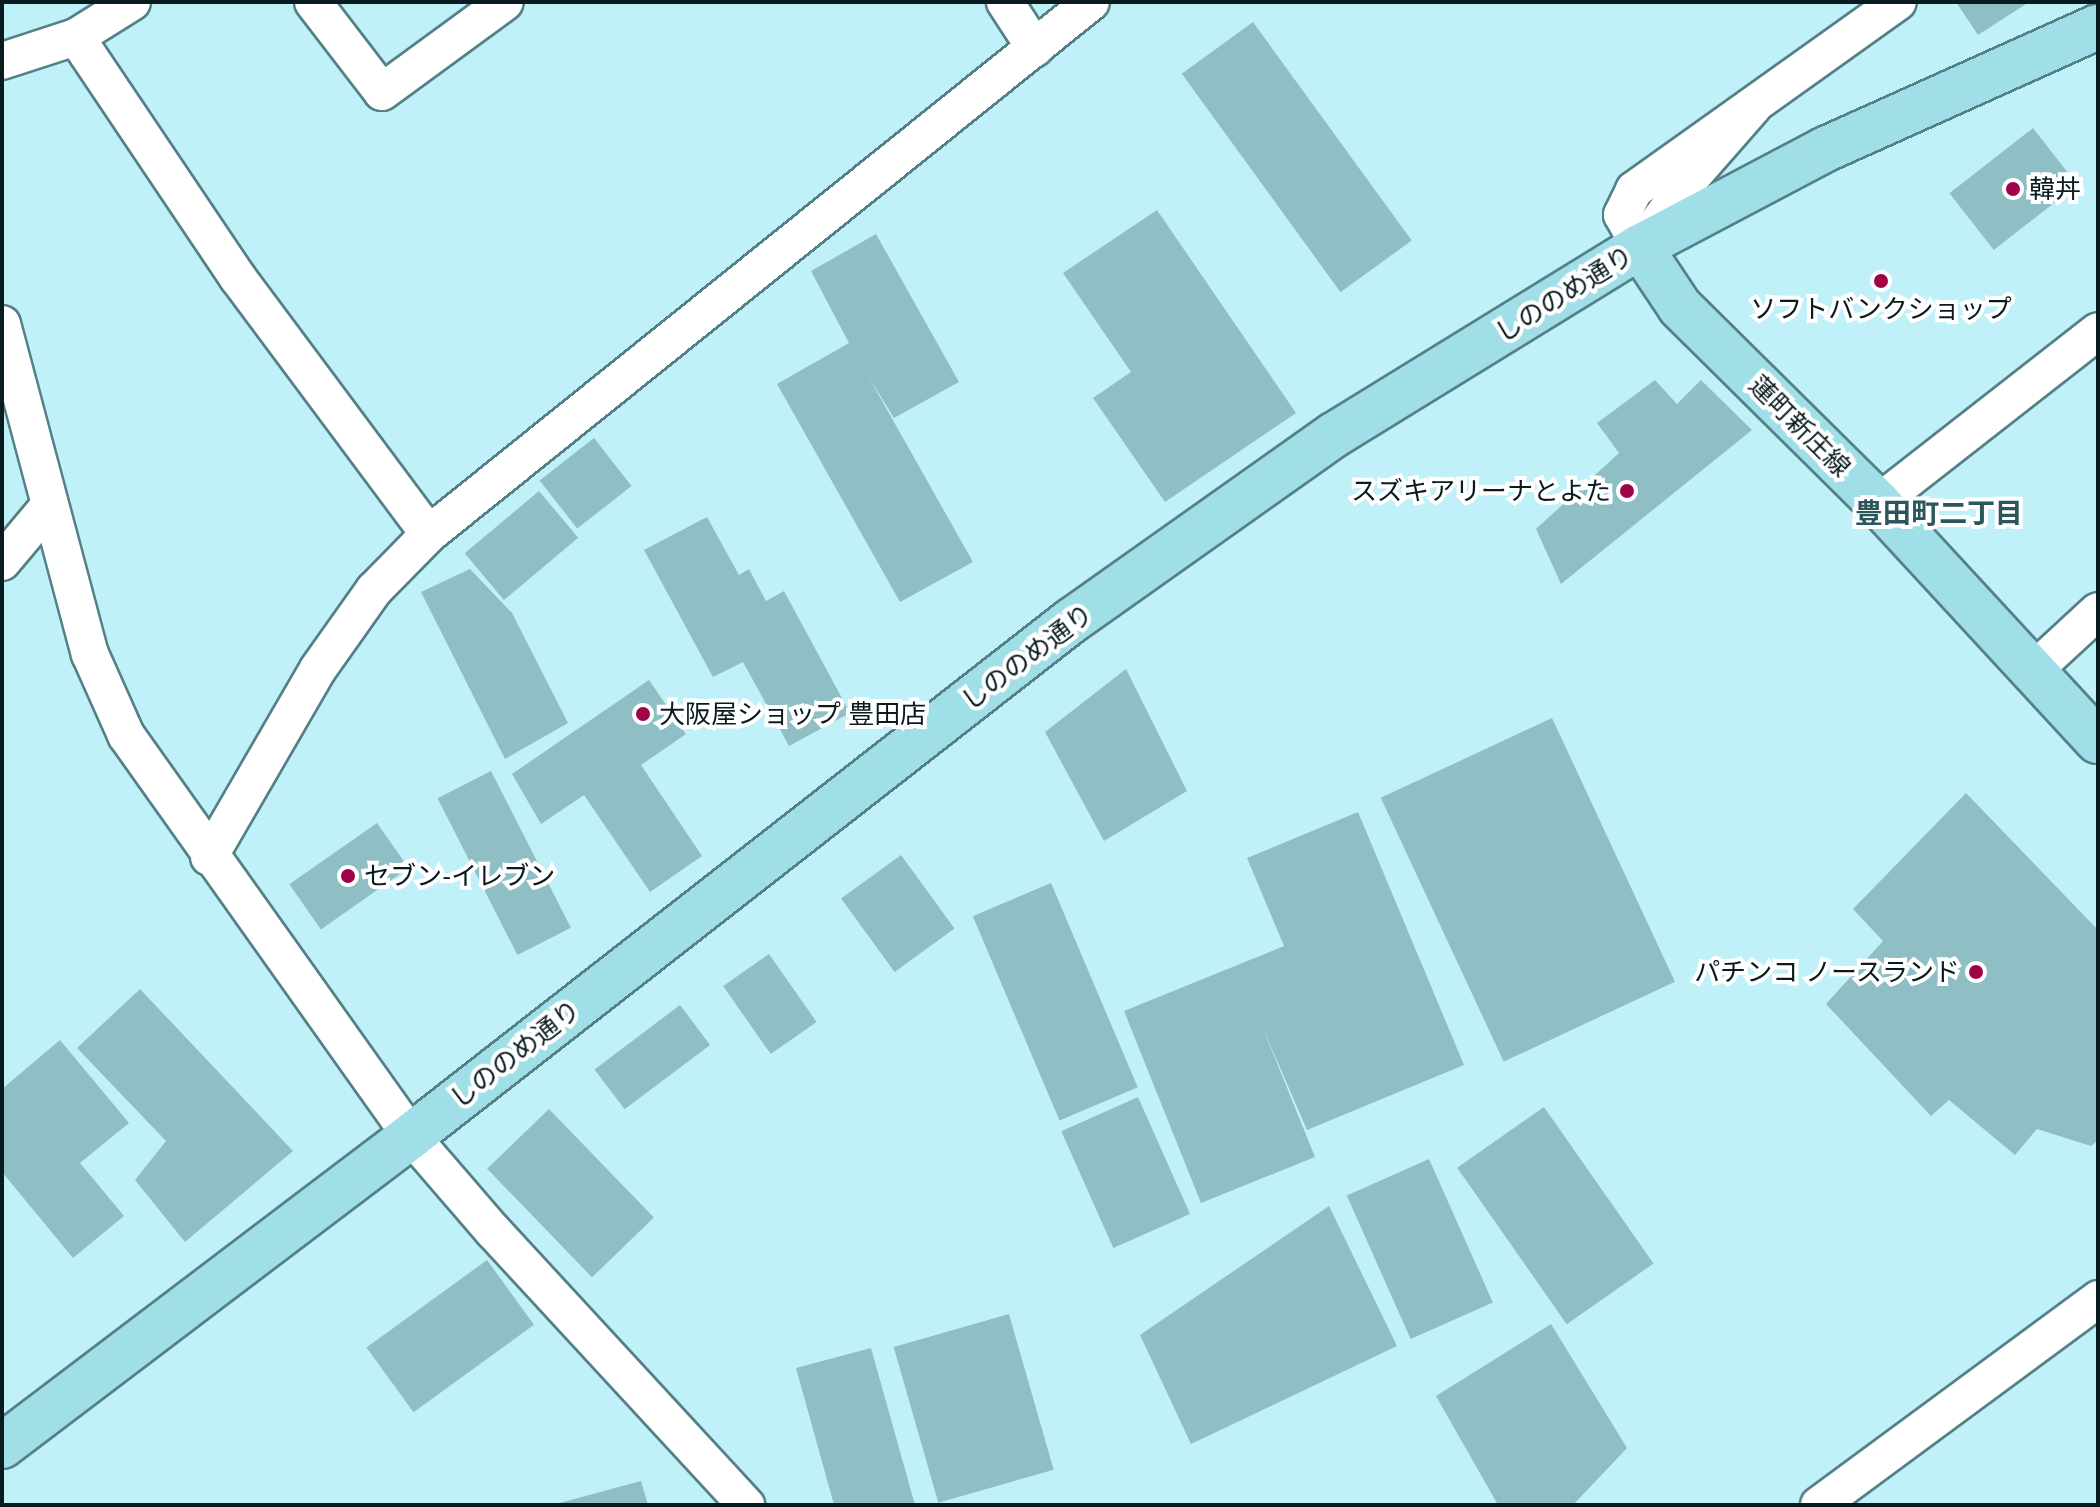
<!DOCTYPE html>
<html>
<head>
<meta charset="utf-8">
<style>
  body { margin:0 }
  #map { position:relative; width:2100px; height:1507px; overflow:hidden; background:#c1f1f8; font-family:"PT Sans","Noto Sans JP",sans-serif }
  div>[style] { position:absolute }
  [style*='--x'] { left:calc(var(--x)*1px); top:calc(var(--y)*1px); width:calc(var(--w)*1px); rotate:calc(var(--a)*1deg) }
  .building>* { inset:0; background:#90bec5; transform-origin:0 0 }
  .roads { filter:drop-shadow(2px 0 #548087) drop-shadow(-2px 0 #548087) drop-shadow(0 2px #548087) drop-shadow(0 -2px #548087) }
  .minor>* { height:36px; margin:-18px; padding:0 18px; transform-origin:18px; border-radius:18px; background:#fff }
  .major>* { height:44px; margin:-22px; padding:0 22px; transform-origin:22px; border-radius:22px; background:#a1dfe8 }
  .dots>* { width:22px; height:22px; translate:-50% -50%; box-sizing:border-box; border:4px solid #fff; border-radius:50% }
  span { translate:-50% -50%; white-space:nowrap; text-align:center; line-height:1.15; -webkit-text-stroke:8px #fff; paint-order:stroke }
  .poi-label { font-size:26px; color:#091b1e }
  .left { translate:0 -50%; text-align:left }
  .right { translate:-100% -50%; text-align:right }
  .street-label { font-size:26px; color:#091b1e }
  .neighbourhood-label { font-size:28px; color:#2a565c; font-weight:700 }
  .frame { position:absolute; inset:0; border:4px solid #091b1e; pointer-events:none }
</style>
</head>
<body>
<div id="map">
  <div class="building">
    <div style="clip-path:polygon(1956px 2px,2029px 2px,1978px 35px)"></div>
    <div style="left:1253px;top:22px;width:270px;height:88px;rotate:54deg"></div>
    <div style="left:2033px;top:128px;width:72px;height:106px;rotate:52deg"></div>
    <div style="clip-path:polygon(1157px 210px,1296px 413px,1165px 502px,1093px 398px,1131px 372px,1063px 273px)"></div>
    <div style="clip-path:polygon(876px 234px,959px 382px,894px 418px,868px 376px,973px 562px,900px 602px,777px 384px,849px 343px,811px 271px)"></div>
    <div style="clip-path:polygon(1655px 380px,1677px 404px,1701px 380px,1752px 430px,1561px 584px,1536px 529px,1619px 453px,1597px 423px)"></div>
    <div style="left:594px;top:438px;width:61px;height:69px;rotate:52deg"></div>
    <div style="left:539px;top:491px;width:61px;height:97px;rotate:50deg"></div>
    <div style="clip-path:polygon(707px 517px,739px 575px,749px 569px,766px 601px,784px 591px,850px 713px,789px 746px,743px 662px,713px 677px,644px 550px)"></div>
    <div style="clip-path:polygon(470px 569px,512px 613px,568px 723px,505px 759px,421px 592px)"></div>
    <div style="clip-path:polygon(1126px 669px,1187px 791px,1104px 841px,1045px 732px)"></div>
    <div style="clip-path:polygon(649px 680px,686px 734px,641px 765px,702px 856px,650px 892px,584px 795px,541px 824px,512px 774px)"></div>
    <div style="left:1552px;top:718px;width:291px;height:189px;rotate:65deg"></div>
    <div style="left:491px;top:771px;width:176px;height:60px;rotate:63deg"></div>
    <div style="clip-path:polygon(1966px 793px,2098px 930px,2098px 1140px,2091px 1146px,2037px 1129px,2015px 1155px,1949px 1100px,1931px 1116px,1826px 1004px,1883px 941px,1853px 909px)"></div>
    <div style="clip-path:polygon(1358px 812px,1464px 1065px,1307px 1130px,1262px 1026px,1315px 1157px,1201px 1203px,1124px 1011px,1284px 946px,1247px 858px)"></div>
    <div style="left:377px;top:823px;width:55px;height:107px;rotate:55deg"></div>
    <div style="left:901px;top:855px;width:91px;height:74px;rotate:54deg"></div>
    <div style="left:1051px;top:883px;width:222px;height:85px;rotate:67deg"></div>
    <div style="left:769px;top:954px;width:83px;height:56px;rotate:55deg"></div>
    <div style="clip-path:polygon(140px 989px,293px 1151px,185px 1242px,135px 1180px,166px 1141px,77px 1048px)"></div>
    <div style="left:680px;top:1005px;width:50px;height:107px;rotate:53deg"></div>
    <div style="clip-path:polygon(60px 1040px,129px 1123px,80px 1163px,124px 1216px,73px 1258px,2px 1172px,2px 1089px)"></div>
    <div style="left:1138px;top:1097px;width:128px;height:84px;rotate:66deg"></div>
    <div style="left:1544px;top:1107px;width:191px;height:106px;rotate:55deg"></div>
    <div style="left:549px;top:1109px;width:151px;height:86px;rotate:46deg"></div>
    <div style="left:1429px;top:1159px;width:157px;height:90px;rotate:66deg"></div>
    <div style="clip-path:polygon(1329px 1206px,1397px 1346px,1191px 1444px,1140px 1335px)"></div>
    <div style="left:487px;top:1260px;width:80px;height:149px;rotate:54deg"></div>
    <div style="left:1009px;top:1314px;width:162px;height:120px;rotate:74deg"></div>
    <div style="clip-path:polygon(1551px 1324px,1627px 1448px,1573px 1505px,1498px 1505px,1436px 1396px)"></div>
    <div style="clip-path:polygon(871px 1348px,915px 1505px,834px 1505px,796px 1368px)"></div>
    <div style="clip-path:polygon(641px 1481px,648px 1505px,556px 1505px,556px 1504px)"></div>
  </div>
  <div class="roads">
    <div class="minor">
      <div style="--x:313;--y:2;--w:113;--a:52.5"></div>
      <div style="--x:382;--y:92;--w:152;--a:-36.2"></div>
      <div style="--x:1005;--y:2;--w:55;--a:56.9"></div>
      <div style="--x:76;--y:37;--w:290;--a:56.1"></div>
      <div style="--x:238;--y:278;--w:319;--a:53.3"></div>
      <div style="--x:2;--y:61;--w:78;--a:-18"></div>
      <div style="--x:76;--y:37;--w:66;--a:-32"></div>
      <div style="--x:1753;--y:107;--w:96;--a:131.2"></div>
      <div style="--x:1690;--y:179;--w:84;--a:126.3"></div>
      <div style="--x:1640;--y:247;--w:37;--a:-119"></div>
      <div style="--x:1622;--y:215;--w:28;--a:-64"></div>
      <div style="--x:1634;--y:190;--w:324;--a:-35.5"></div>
      <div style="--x:2;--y:324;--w:342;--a:75.1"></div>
      <div style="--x:90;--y:654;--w:89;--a:66"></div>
      <div style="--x:126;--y:735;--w:492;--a:54.6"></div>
      <div style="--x:411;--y:1136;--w:127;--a:49.2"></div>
      <div style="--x:494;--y:1232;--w:372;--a:47.3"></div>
      <div style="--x:1878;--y:503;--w:279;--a:-38"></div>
      <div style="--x:2;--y:562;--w:73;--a:-50"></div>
      <div style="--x:2033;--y:671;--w:88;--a:-42.7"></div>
      <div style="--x:209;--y:857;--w:217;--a:-59.9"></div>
      <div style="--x:318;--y:669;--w:97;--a:-54.7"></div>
      <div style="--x:374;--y:590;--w:78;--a:-45.5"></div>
      <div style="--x:429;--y:534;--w:849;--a:-38.79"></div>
      <div style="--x:1819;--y:1505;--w:347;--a:-36.4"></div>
    </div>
    <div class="major">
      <div style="--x:1640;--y:247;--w:72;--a:56.3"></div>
      <div style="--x:1680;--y:307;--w:279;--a:44.7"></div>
      <div style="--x:1878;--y:503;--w:324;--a:47.3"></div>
      <div style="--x:2;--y:1446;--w:513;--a:-37.16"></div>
      <div style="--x:411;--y:1136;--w:837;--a:-37.97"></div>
      <div style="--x:1071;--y:621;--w:322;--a:-35.3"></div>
      <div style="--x:1334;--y:435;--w:359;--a:-31.6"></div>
      <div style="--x:1640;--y:247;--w:210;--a:-27.8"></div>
      <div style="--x:1826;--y:149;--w:298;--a:-24.2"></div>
    </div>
  </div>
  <div class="dots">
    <div style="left:2013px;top:189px;background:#9f0348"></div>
    <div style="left:1881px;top:281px;background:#9f0348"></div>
    <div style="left:1627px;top:491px;background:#9f0348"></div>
    <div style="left:643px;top:714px;background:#9f0348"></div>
    <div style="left:348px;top:876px;background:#9f0348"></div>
    <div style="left:1976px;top:972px;background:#9f0348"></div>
  </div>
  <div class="poi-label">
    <span class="left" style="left:2029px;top:189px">韓丼</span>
    <span style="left:1881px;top:309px">ソフトバンクショップ</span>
    <span class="right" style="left:1611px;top:491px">スズキアリーナとよた</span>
    <span class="left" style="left:659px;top:714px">大阪屋ショップ 豊田店</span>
    <span class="left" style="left:364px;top:876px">セブン-イレブン</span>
    <span class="right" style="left:1960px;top:972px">パチンコ ノースランド</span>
  </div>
  <div class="street-label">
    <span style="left:1564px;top:294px;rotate:-32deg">しののめ通り</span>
    <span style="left:1800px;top:426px;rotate:45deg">蓮町新庄線</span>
    <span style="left:1027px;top:657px;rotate:-37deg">しののめ通り</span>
    <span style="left:515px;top:1054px;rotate:-38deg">しののめ通り</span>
  </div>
  <div class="neighbourhood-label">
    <span style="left:1939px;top:513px">豊田町二丁目</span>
  </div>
  <div class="frame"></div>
</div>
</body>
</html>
